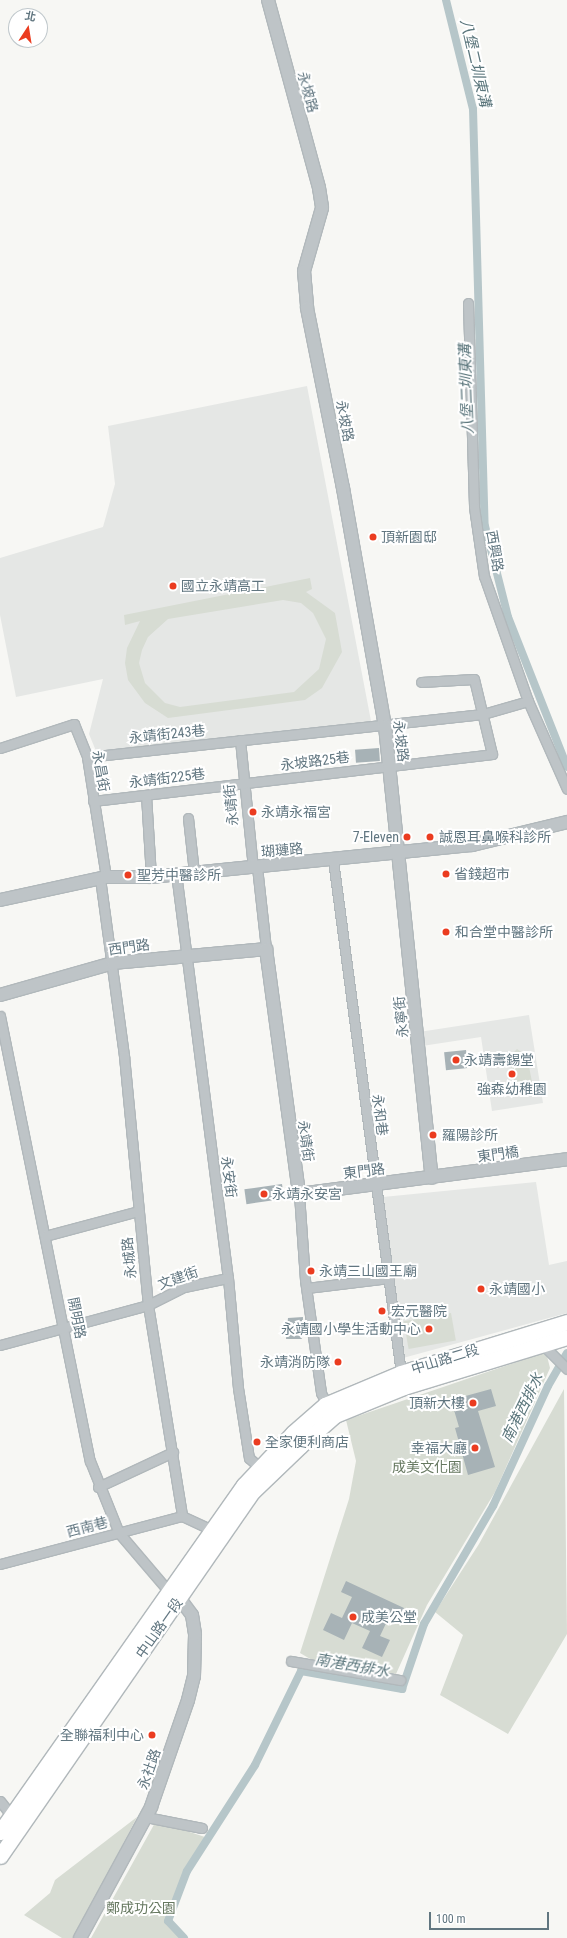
<!DOCTYPE html>
<html>
<head>
<meta charset="utf-8">
<style>
  body { margin:0 }
  #map { position:relative; width:567px; height:1938px; overflow:hidden; background:#f7f7f4; font-family:"Roboto Condensed","Noto Sans TC",sans-serif }
  div>[style] { position:absolute }
  [style*='--x'] { left:calc(var(--x)*1px); top:calc(var(--y)*1px); width:calc(var(--w)*1px); rotate:calc(var(--a)*1deg) }
  .built>* { inset:0; background:#e5e7e5 }
  .green>* { inset:0; background:#d7dcd3; transform-origin:0 0 }
  .canal>* { height:8px; margin:-4px; padding:0 4px; transform-origin:4px; border-radius:4px; background:#b6c6c9 }
  .building>* { inset:0; background:#a7b2b6; transform-origin:0 0 }
  .roads { filter:drop-shadow(1px 0 #b1b8bb) drop-shadow(-1px 0 #b1b8bb) drop-shadow(0 1px #b1b8bb) drop-shadow(0 -1px #b1b8bb) }
  .minor>* { height:9px; margin:-4.5px; padding:0 4.5px; transform-origin:4.5px; border-radius:4.5px; background:#bec4c7 }
  .tertiary>* { height:12px; margin:-6px; padding:0 6px; transform-origin:6px; border-radius:6px; background:#bec4c7 }
  .primary>* { height:15px; margin:-7.5px; padding:0 7.5px; transform-origin:7.5px; border-radius:7.5px; background:#fff }
  .dots>* { width:11px; height:11px; translate:-50% -50%; box-sizing:border-box; border:2px solid #fff; border-radius:50% }
  span { translate:-50% -50%; white-space:nowrap; text-align:center; line-height:1.15; -webkit-text-stroke:4px #fff; paint-order:stroke }
  .street-label { font-size:14px; color:#617680 }
  .poi-label { font-size:14px; color:#617680 }
  .left { translate:0 -50%; text-align:left }
  .right { translate:-100% -50%; text-align:right }
  .park-label { font-size:14px; color:#667860 }
  .water-label { font-size:15px; color:#5b767c; font-style:italic }
  .north { position:absolute; left:8px; top:8px; width:40px; height:40px; box-sizing:border-box; background:#fff; border:1px solid #c0c8cc; border-radius:50%; rotate:12deg; font-size:11px; font-weight:700; line-height:16px; text-align:center; color:#617680 }
  .north::after { content:''; display:block; margin:auto; width:14px; height:18px; background:#eb3c20; clip-path:polygon(50% 0,100% 100%,50% 72%,0 100%) }
  .scale { position:absolute; left:429px; top:1912px; width:120px; height:18px; box-sizing:border-box; border:2px solid #617680; border-top:0; padding-left:5px; font-size:12px; line-height:14px; white-space:nowrap; color:#617680; -webkit-text-stroke:3px #fff; paint-order:stroke }
</style>
</head>
<body>
<div id="map">
  <div class="built">
    <div style="clip-path:polygon(307px 386px,371px 721px,96px 751px,89px 734px,103px 679px,16px 697px,0 615px,0 558px,103px 527px,115px 484px,108px 426px)"></div>
    <div style="clip-path:polygon(529px 1015px,543px 1103px,492px 1111px,481px 1037px,422px 1046px,419px 1032px)"></div>
    <div style="clip-path:polygon(536px 1182px,549px 1265px,567px 1261px,567px 1313px,403px 1358px,383px 1197px)"></div>
  </div>
  <div class="green">
    <div style="clip-path:polygon(evenodd,310px 578px,312px 589px,306px 592px,335px 613px,342px 652px,322px 688px,305px 700px,168px 718px,145px 703px,128px 680px,125px 663px,127px 648px,140px 621px,125px 625px,124px 615px,310px 578px,283px 600px,301px 603px,313px 613px,326px 639px,319px 669px,294px 692px,180px 707px,165px 703px,145px 683px,139px 663px,142px 650px,148px 637px,168px 619px,283px 600px)"></div>
    <div style="clip-path:polygon(517px 1049px,527px 1056px,532px 1082px,523px 1090px,515px 1084px,509px 1057px)"></div>
    <div style="left:451px;top:1313px;width:28px;height:48px;rotate:80deg"></div>
    <div style="clip-path:polygon(546px 1352px,550px 1368px,495px 1492px,427px 1605px,396px 1674px,312px 1660px,300px 1653px,349px 1499px,356px 1461px,346px 1420px)"></div>
    <div style="clip-path:polygon(564px 1389px,567px 1634px,508px 1734px,440px 1695px,463px 1635px,435px 1612px,479px 1544px)"></div>
    <div style="clip-path:polygon(137px 1817px,74px 1938px,62px 1938px,24px 1915px,50px 1893px,55px 1880px)"></div>
    <div style="clip-path:polygon(156px 1821px,208px 1838px,187px 1871px,168px 1921px,182px 1938px,91px 1938px)"></div>
  </div>
  <div class="canal">
    <div style="--x:446;--y:0;--w:112;--a:76.1"></div>
    <div style="--x:473;--y:109;--w:417;--a:88.4"></div>
    <div style="--x:485;--y:526;--w:94;--a:75.8"></div>
    <div style="--x:508;--y:617;--w:161;--a:68.5"></div>
    <div style="--x:184;--y:1938;--w:23;--a:-133"></div>
    <div style="--x:168;--y:1921;--w:53;--a:-69.2"></div>
    <div style="--x:187;--y:1871;--w:126;--a:-57.3"></div>
    <div style="--x:255;--y:1765;--w:105;--a:-63.9"></div>
    <div style="--x:301;--y:1671;--w:103;--a:10.1"></div>
    <div style="--x:402;--y:1689;--w:69;--a:-71.3"></div>
    <div style="--x:424;--y:1624;--w:137;--a:-59.7"></div>
    <div style="--x:493;--y:1506;--w:132;--a:-65.4"></div>
    <div style="--x:548;--y:1386;--w:38;--a:-60"></div>
  </div>
  <div class="building">
    <div style="left:379px;top:748px;width:13px;height:24px;rotate:86deg"></div>
    <div style="left:466px;top:1050px;width:18px;height:22px;rotate:84deg"></div>
    <div style="left:282px;top:1184px;width:15px;height:38px;rotate:82deg"></div>
    <div style="clip-path:polygon(303px 1317px,302px 1339px,286px 1339px,288px 1318px)"></div>
    <div style="clip-path:polygon(491px 1389px,496px 1406px,478px 1411px,495px 1467px,468px 1475px,455px 1428px,459px 1427px,451px 1400px)"></div>
    <div style="clip-path:polygon(346px 1581px,404px 1608px,399px 1619px,390px 1615px,380px 1636px,390px 1640px,382px 1657px,362px 1648px,370px 1631px,352px 1623px,344px 1640px,323px 1630px,331px 1613px,342px 1618px,352px 1597px,341px 1592px)"></div>
  </div>
  <div class="roads">
    <div class="minor">
      <div style="--x:468;--y:303;--w:204;--a:88.3"></div>
      <div style="--x:474;--y:507;--w:70;--a:81.8"></div>
      <div style="--x:484;--y:576;--w:133;--a:70.6"></div>
      <div style="--x:528;--y:701;--w:96;--a:66.1"></div>
      <div style="--x:240;--y:740;--w:128;--a:84.2"></div>
      <div style="--x:0;--y:748;--w:78;--a:-18"></div>
      <div style="--x:74;--y:724;--w:35;--a:68"></div>
      <div style="--x:87;--y:757;--w:121;--a:81"></div>
      <div style="--x:87;--y:757;--w:398;--a:-6.2"></div>
      <div style="--x:483;--y:714;--w:47;--a:-16.1"></div>
      <div style="--x:146;--y:795;--w:82;--a:86.5"></div>
      <div style="--x:93;--y:801;--w:402;--a:-6.7"></div>
      <div style="--x:492;--y:754;--w:77;--a:-103.5"></div>
      <div style="--x:474;--y:679;--w:53;--a:176.8"></div>
      <div style="--x:188;--y:818;--w:54;--a:83.7"></div>
      <div style="--x:333;--y:860;--w:517;--a:82.45"></div>
      <div style="--x:257;--y:867;--w:82;--a:83.7"></div>
      <div style="--x:176;--y:873;--w:408;--a:82.7"></div>
      <div style="--x:228;--y:1278;--w:110;--a:84.8"></div>
      <div style="--x:238;--y:1388;--w:71;--a:81.1"></div>
      <div style="--x:249;--y:1458;--w:18;--a:41"></div>
      <div style="--x:100;--y:878;--w:180;--a:82.3"></div>
      <div style="--x:124;--y:1056;--w:250;--a:84.5"></div>
      <div style="--x:148;--y:1305;--w:214;--a:80.8"></div>
      <div style="--x:182;--y:1516;--w:33;--a:25"></div>
      <div style="--x:0;--y:1016;--w:454;--a:78.6"></div>
      <div style="--x:90;--y:1461;--w:78;--a:68.1"></div>
      <div style="--x:119;--y:1533;--w:80;--a:49.6"></div>
      <div style="--x:299;--y:1194;--w:86;--a:86"></div>
      <div style="--x:305;--y:1280;--w:114;--a:81.9"></div>
      <div style="--x:321;--y:1393;--w:17;--a:62"></div>
      <div style="--x:45;--y:1236;--w:96;--a:-15"></div>
      <div style="--x:307;--y:1288;--w:82;--a:-7"></div>
      <div style="--x:542;--y:1344;--w:35;--a:45"></div>
      <div style="--x:0;--y:1345;--w:153;--a:-15.1"></div>
      <div style="--x:148;--y:1305;--w:40;--a:-26.6"></div>
      <div style="--x:184;--y:1287;--w:45;--a:-11.6"></div>
      <div style="--x:98;--y:1487;--w:83;--a:-25"></div>
      <div style="--x:0;--y:1564;--w:188;--a:-14.8"></div>
      <div style="--x:291;--y:1661;--w:111;--a:9.9"></div>
      <div style="--x:0;--y:1801;--w:23;--a:52"></div>
      <div style="--x:146;--y:1817;--w:57;--a:11.1"></div>
    </div>
    <div class="tertiary">
      <div style="--x:268;--y:0;--w:195;--a:74.8"></div>
      <div style="--x:319;--y:188;--w:20;--a:81"></div>
      <div style="--x:322;--y:208;--w:66;--a:105.9"></div>
      <div style="--x:304;--y:271;--w:37;--a:85"></div>
      <div style="--x:307;--y:308;--w:184;--a:78.7"></div>
      <div style="--x:343;--y:488;--w:242;--a:80"></div>
      <div style="--x:385;--y:726;--w:454;--a:84.1"></div>
      <div style="--x:0;--y:900;--w:108;--a:-12.2"></div>
      <div style="--x:106;--y:877;--w:45;--a:0"></div>
      <div style="--x:151;--y:877;--w:323;--a:-5.7"></div>
      <div style="--x:472;--y:845;--w:98;--a:-13.6"></div>
      <div style="--x:0;--y:995;--w:117;--a:-15.8"></div>
      <div style="--x:113;--y:963;--w:154;--a:-5.2"></div>
      <div style="--x:266;--y:949;--w:247;--a:82.3"></div>
      <div style="--x:299;--y:1194;--w:270;--a:-7.4"></div>
      <div style="--x:80;--y:1938;--w:149;--a:-61.5"></div>
      <div style="--x:151;--y:1807;--w:113;--a:-70.9"></div>
      <div style="--x:188;--y:1700;--w:25;--a:-76"></div>
      <div style="--x:194;--y:1676;--w:42;--a:-88.6"></div>
      <div style="--x:195;--y:1634;--w:19;--a:-99"></div>
      <div style="--x:192;--y:1615;--w:21;--a:-127"></div>
    </div>
    <div class="primary">
      <div style="--x:0;--y:1832;--w:424;--a:-54.9"></div>
      <div style="--x:244;--y:1485;--w:71;--a:-46.7"></div>
      <div style="--x:293;--y:1433;--w:43;--a:-41.2"></div>
      <div style="--x:325;--y:1405;--w:82;--a:-22.8"></div>
      <div style="--x:401;--y:1373;--w:174;--a:-17.1"></div>
      <div style="--x:0;--y:1856;--w:444;--a:-55.3"></div>
      <div style="--x:253;--y:1491;--w:65;--a:-43.8"></div>
      <div style="--x:300;--y:1446;--w:47;--a:-41.5"></div>
      <div style="--x:335;--y:1415;--w:74;--a:-22.1"></div>
      <div style="--x:404;--y:1387;--w:170;--a:-17.1"></div>
    </div>
  </div>
  <div class="dots">
    <div style="left:373px;top:537px;background:#eb3c20"></div>
    <div style="left:173px;top:586px;background:#eb3c20"></div>
    <div style="left:253px;top:812px;background:#eb3c20"></div>
    <div style="left:407px;top:837px;background:#eb3c20"></div>
    <div style="left:430px;top:837px;background:#eb3c20"></div>
    <div style="left:446px;top:874px;background:#eb3c20"></div>
    <div style="left:128px;top:875px;background:#eb3c20"></div>
    <div style="left:446px;top:932px;background:#eb3c20"></div>
    <div style="left:456px;top:1060px;background:#eb3c20"></div>
    <div style="left:512px;top:1074px;background:#eb3c20"></div>
    <div style="left:433px;top:1135px;background:#eb3c20"></div>
    <div style="left:264px;top:1194px;background:#eb3c20"></div>
    <div style="left:311px;top:1271px;background:#eb3c20"></div>
    <div style="left:481px;top:1289px;background:#eb3c20"></div>
    <div style="left:382px;top:1311px;background:#eb3c20"></div>
    <div style="left:429px;top:1329px;background:#eb3c20"></div>
    <div style="left:338px;top:1362px;background:#eb3c20"></div>
    <div style="left:473px;top:1403px;background:#eb3c20"></div>
    <div style="left:257px;top:1442px;background:#eb3c20"></div>
    <div style="left:475px;top:1448px;background:#eb3c20"></div>
    <div style="left:353px;top:1617px;background:#eb3c20"></div>
    <div style="left:152px;top:1735px;background:#eb3c20"></div>
  </div>
  <div class="street-label">
    <span style="left:308px;top:92px;rotate:74deg">永坡路</span>
    <span style="left:345px;top:421px;rotate:79deg">永坡路</span>
    <span style="left:495px;top:551px;rotate:80deg">西興路</span>
    <span style="left:167px;top:734px;rotate:-6deg">永靖街243巷</span>
    <span style="left:401px;top:741px;rotate:83deg">永坡路</span>
    <span style="left:315px;top:761px;rotate:-7deg">永坡路25巷</span>
    <span style="left:101px;top:771px;rotate:80deg">永昌街</span>
    <span style="left:167px;top:778px;rotate:-7deg">永靖街225巷</span>
    <span style="left:231px;top:805px;rotate:-96deg">永靖街</span>
    <span style="left:282px;top:850px;rotate:-5deg">瑚璉路</span>
    <span style="left:129px;top:947px;rotate:-8deg">西門路</span>
    <span style="left:401px;top:1017px;rotate:-96deg">永寧街</span>
    <span style="left:380px;top:1115px;rotate:83deg">永和巷</span>
    <span style="left:306px;top:1141px;rotate:82deg">永靖街</span>
    <span style="left:498px;top:1154px;rotate:-8deg">東門橋</span>
    <span style="left:364px;top:1171px;rotate:-7deg">東門路</span>
    <span style="left:229px;top:1177px;rotate:83deg">永安街</span>
    <span style="left:129px;top:1258px;rotate:-96deg">永城路</span>
    <span style="left:178px;top:1278px;rotate:-20deg">文建街</span>
    <span style="left:77px;top:1318px;rotate:79deg">開明路</span>
    <span style="left:445px;top:1359px;rotate:-17deg">中山路二段</span>
    <span style="left:87px;top:1527px;rotate:-15deg">西南巷</span>
    <span style="left:159px;top:1628px;rotate:-55deg">中山路一段</span>
    <span style="left:149px;top:1769px;rotate:-71deg">永社路</span>
  </div>
  <div class="poi-label">
    <span class="left" style="left:381px;top:537px">頂新園邸</span>
    <span class="left" style="left:181px;top:586px">國立永靖高工</span>
    <span class="left" style="left:261px;top:812px">永靖永福宮</span>
    <span class="right" style="left:399px;top:837px">7-Eleven</span>
    <span class="left" style="left:439px;top:837px">誠恩耳鼻喉科診所</span>
    <span class="left" style="left:454px;top:874px">省錢超市</span>
    <span class="left" style="left:137px;top:875px">聖芳中醫診所</span>
    <span class="left" style="left:455px;top:932px">和合堂中醫診所</span>
    <span class="left" style="left:464px;top:1060px">永靖壽錫堂</span>
    <span style="left:512px;top:1089px">強森幼稚園</span>
    <span class="left" style="left:442px;top:1135px">羅陽診所</span>
    <span class="left" style="left:272px;top:1194px">永靖永安宮</span>
    <span class="left" style="left:319px;top:1271px">永靖三山國王廟</span>
    <span class="left" style="left:489px;top:1289px">永靖國小</span>
    <span class="left" style="left:391px;top:1311px">宏元醫院</span>
    <span class="right" style="left:421px;top:1329px">永靖國小學生活動中心</span>
    <span class="right" style="left:330px;top:1362px">永靖消防隊</span>
    <span class="right" style="left:465px;top:1403px">頂新大樓</span>
    <span class="left" style="left:265px;top:1442px">全家便利商店</span>
    <span class="right" style="left:467px;top:1448px">幸福大廳</span>
    <span class="left" style="left:361px;top:1617px">成美公堂</span>
    <span class="right" style="left:144px;top:1735px">全聯福利中心</span>
  </div>
  <div class="park-label">
    <span style="left:427px;top:1467px">成美文化園</span>
    <span style="left:141px;top:1908px">鄭成功公園</span>
  </div>
  <div class="water-label">
    <span style="left:475px;top:63px;rotate:77deg">八堡二圳東溝</span>
    <span style="left:467px;top:389px;rotate:-92deg">八堡二圳東溝</span>
    <span style="left:523px;top:1408px;rotate:-64deg">南港西排水</span>
    <span style="left:352px;top:1666px;rotate:10deg">南港西排水</span>
  </div>
  <div class="north">北</div>
  <div class="scale">100 m</div>
</div>
</body>
</html>
